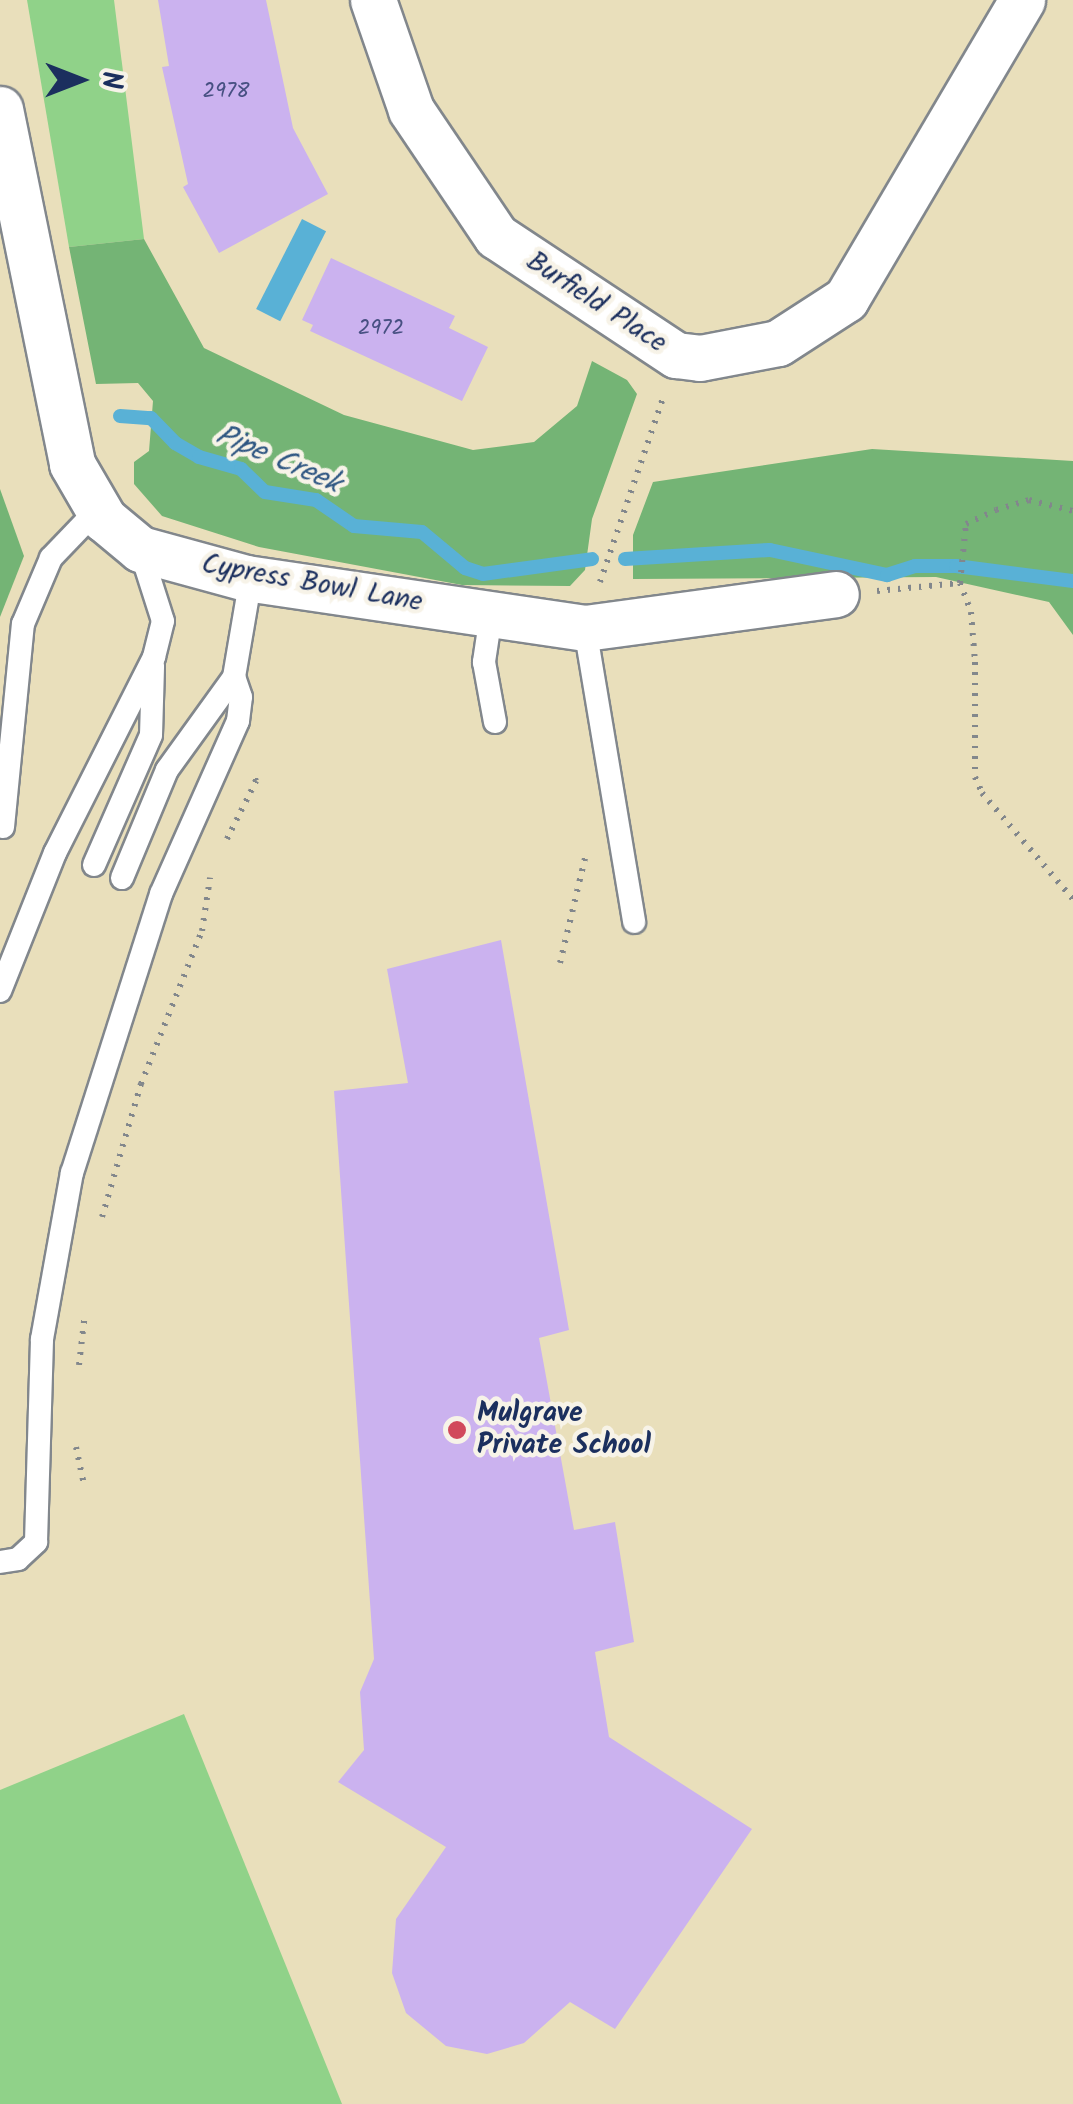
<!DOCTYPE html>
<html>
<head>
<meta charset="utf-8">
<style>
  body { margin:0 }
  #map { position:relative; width:1073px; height:2104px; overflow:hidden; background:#e9dfbb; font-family:Kalam,sans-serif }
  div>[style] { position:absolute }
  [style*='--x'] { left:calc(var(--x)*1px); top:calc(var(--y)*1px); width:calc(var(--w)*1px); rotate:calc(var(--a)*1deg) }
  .green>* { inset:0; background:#90d289 }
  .forest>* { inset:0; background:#74b475 }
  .water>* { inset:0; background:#59b1d6; transform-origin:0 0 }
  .stream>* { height:14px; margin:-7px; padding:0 7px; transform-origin:7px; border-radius:7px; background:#59b1d6 }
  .building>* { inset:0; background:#cbb2ef }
  .path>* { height:6px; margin-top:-3px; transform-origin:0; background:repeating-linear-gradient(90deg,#82878c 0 2.5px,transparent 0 10.5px) }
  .roads { filter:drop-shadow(2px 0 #82878c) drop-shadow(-2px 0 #82878c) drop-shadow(0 2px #82878c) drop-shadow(0 -2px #82878c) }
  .service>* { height:22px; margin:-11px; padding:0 11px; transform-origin:11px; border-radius:11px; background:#fff }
  .minor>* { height:45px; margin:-22.5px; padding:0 22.5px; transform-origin:22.5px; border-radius:22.5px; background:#fff }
  .dots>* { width:28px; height:28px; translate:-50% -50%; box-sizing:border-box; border:5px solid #f7f3e8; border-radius:50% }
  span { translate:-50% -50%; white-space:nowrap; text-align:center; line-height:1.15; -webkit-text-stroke:9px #f7f3e8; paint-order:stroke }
  .number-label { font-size:22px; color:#475082 }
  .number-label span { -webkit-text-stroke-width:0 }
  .street-label { font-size:28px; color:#1b2f5e }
  .poi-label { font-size:28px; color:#1b2f5e; font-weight:700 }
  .left { translate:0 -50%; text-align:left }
  .water-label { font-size:30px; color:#2e5682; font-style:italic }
  .north { position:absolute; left:30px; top:30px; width:100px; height:100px; -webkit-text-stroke:8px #f7f3e8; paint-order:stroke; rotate:90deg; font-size:28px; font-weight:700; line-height:40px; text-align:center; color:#1b2f5e }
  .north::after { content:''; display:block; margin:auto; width:35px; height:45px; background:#1b2f5e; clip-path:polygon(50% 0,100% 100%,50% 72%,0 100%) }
</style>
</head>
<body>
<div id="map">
  <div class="green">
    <div style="clip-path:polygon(27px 0,114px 0,144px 239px,69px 247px)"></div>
    <div style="clip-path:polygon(184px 1714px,342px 2104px,0 2104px,0 1790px)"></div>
  </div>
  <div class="forest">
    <div style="clip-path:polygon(144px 239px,204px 348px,344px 415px,473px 450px,534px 442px,577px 406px,592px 361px,627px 380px,637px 394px,592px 519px,585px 570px,570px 586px,462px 585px,259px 547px,162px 516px,134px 484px,134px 462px,149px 451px,153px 401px,138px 383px,96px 384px,69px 247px)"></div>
    <div style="clip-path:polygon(872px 449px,1073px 461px,1073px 635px,1049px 602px,936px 577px,633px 579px,633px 535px,653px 482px)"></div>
    <div style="clip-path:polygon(0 489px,24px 556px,0 617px)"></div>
  </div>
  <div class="water">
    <div style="left:302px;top:219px;width:27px;height:101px;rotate:27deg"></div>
  </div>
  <div class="stream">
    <div style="--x:120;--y:416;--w:31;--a:4"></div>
    <div style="--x:151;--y:418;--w:35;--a:46"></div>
    <div style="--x:175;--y:443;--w:28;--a:30"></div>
    <div style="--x:199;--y:457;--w:44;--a:15.9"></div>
    <div style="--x:241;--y:469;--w:33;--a:44"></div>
    <div style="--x:265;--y:492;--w:52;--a:8.9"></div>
    <div style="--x:316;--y:500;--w:46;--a:34.4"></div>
    <div style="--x:354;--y:526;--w:68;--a:5"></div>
    <div style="--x:422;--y:532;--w:56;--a:39.9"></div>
    <div style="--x:465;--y:568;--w:19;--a:18"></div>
    <div style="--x:483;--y:574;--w:110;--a:-7.8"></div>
    <div style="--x:625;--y:559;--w:145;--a:-3.6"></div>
    <div style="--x:770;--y:550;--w:120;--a:12.1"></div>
    <div style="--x:887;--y:575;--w:29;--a:-18"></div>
    <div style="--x:915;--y:566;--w:41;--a:0"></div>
    <div style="--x:956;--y:566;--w:118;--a:7.3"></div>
  </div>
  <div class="building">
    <div style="clip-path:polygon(158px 0,266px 0,293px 128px,328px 194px,219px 253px,183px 187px,188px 184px,162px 67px,169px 66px)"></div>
    <div style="clip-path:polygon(331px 258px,455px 316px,449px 328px,488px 347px,462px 401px,310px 331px,313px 325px,302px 320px)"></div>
    <div style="clip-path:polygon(501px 940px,569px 1330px,539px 1338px,574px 1530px,615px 1522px,634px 1642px,595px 1652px,609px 1737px,752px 1829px,615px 2029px,570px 2002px,524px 2043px,487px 2054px,446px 2046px,406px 2013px,392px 1973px,396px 1919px,446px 1847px,338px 1782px,364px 1750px,360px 1692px,374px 1659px,334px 1091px,408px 1083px,387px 969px)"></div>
  </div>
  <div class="path">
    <div style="--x:600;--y:582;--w:198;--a:-71.1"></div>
    <div style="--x:960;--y:583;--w:31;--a:69"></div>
    <div style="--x:971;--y:612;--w:50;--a:85.4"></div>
    <div style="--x:975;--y:662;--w:115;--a:90"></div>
    <div style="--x:975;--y:777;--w:17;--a:66"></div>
    <div style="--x:982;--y:793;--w:140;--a:49.4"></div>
    <div style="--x:877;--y:591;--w:83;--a:-5.5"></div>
    <div style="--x:960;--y:583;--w:59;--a:-84.2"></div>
    <div style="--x:966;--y:524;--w:33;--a:-25"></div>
    <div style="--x:996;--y:510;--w:34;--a:-17"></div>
    <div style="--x:1029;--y:500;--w:45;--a:14"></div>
    <div style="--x:227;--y:839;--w:65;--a:-63.4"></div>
    <div style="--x:256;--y:781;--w:8;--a:-113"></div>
    <div style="--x:560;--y:963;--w:108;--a:-76.6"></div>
    <div style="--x:102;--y:1217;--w:139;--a:-73.7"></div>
    <div style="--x:141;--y:1084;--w:165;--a:-68.3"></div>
    <div style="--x:202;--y:931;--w:54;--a:-81.4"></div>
    <div style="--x:79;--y:1365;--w:52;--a:-83.4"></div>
    <div style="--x:76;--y:1447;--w:40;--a:78"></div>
  </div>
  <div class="roads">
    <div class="service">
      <div style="--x:491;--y:615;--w:48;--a:98.5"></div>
      <div style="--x:484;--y:662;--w:61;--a:79.6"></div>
      <div style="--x:585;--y:628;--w:298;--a:80.5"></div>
      <div style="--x:3;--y:827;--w:204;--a:-84.4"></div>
      <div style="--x:23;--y:624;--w:72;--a:-67"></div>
      <div style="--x:51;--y:558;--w:66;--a:-46.2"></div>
      <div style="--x:94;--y:865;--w:142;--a:-66.3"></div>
      <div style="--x:151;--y:735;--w:69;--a:-88.3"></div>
      <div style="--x:122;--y:878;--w:117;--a:-67.4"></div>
      <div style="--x:167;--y:770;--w:115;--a:-54.2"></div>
      <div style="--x:234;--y:677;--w:100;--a:-80.3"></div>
      <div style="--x:0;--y:991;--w:149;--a:-68.3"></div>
      <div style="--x:55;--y:853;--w:220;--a:-63.2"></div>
      <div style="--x:154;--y:657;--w:37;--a:-76"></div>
      <div style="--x:163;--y:621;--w:76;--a:-107.7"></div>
      <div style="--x:0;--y:1562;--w:18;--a:-9"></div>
      <div style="--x:18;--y:1559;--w:25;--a:-43"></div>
      <div style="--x:36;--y:1542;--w:203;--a:-88.3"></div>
      <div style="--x:42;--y:1339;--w:169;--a:-79.8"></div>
      <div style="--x:72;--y:1173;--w:293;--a:-72.3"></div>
      <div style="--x:161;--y:894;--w:189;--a:-66"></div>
      <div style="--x:238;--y:721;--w:24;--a:-83"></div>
      <div style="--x:241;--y:697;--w:21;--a:-109"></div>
    </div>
    <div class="minor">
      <div style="--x:373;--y:0;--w:116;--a:70.9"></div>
      <div style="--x:411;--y:110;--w:152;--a:56"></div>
      <div style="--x:496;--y:236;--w:216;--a:33.5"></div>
      <div style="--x:676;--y:355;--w:24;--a:7"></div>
      <div style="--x:700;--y:358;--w:79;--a:-10.9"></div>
      <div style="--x:778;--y:343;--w:81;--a:-32.9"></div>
      <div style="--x:846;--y:299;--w:347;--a:-59.5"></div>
      <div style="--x:0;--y:109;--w:362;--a:78.5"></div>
      <div style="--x:72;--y:464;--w:64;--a:59.8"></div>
      <div style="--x:104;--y:519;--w:47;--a:39.8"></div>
      <div style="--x:140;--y:549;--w:110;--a:15.3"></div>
      <div style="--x:246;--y:578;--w:343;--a:8.4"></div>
      <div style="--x:585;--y:628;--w:253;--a:-7.7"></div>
    </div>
  </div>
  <div class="dots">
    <div style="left:457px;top:1430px;background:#d1495b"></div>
  </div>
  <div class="number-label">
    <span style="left:226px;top:92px">2978</span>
    <span style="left:381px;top:329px">2972</span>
  </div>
  <div class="street-label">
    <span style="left:596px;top:303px;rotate:33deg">Burfield Place</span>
    <span style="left:312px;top:584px;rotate:10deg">Cypress Bowl Lane</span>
  </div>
  <div class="poi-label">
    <span class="left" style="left:477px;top:1430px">Mulgrave<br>Private School</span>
  </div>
  <div class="water-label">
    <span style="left:278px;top:460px;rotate:23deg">Pipe Creek</span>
  </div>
  <div class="north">N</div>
</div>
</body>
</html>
